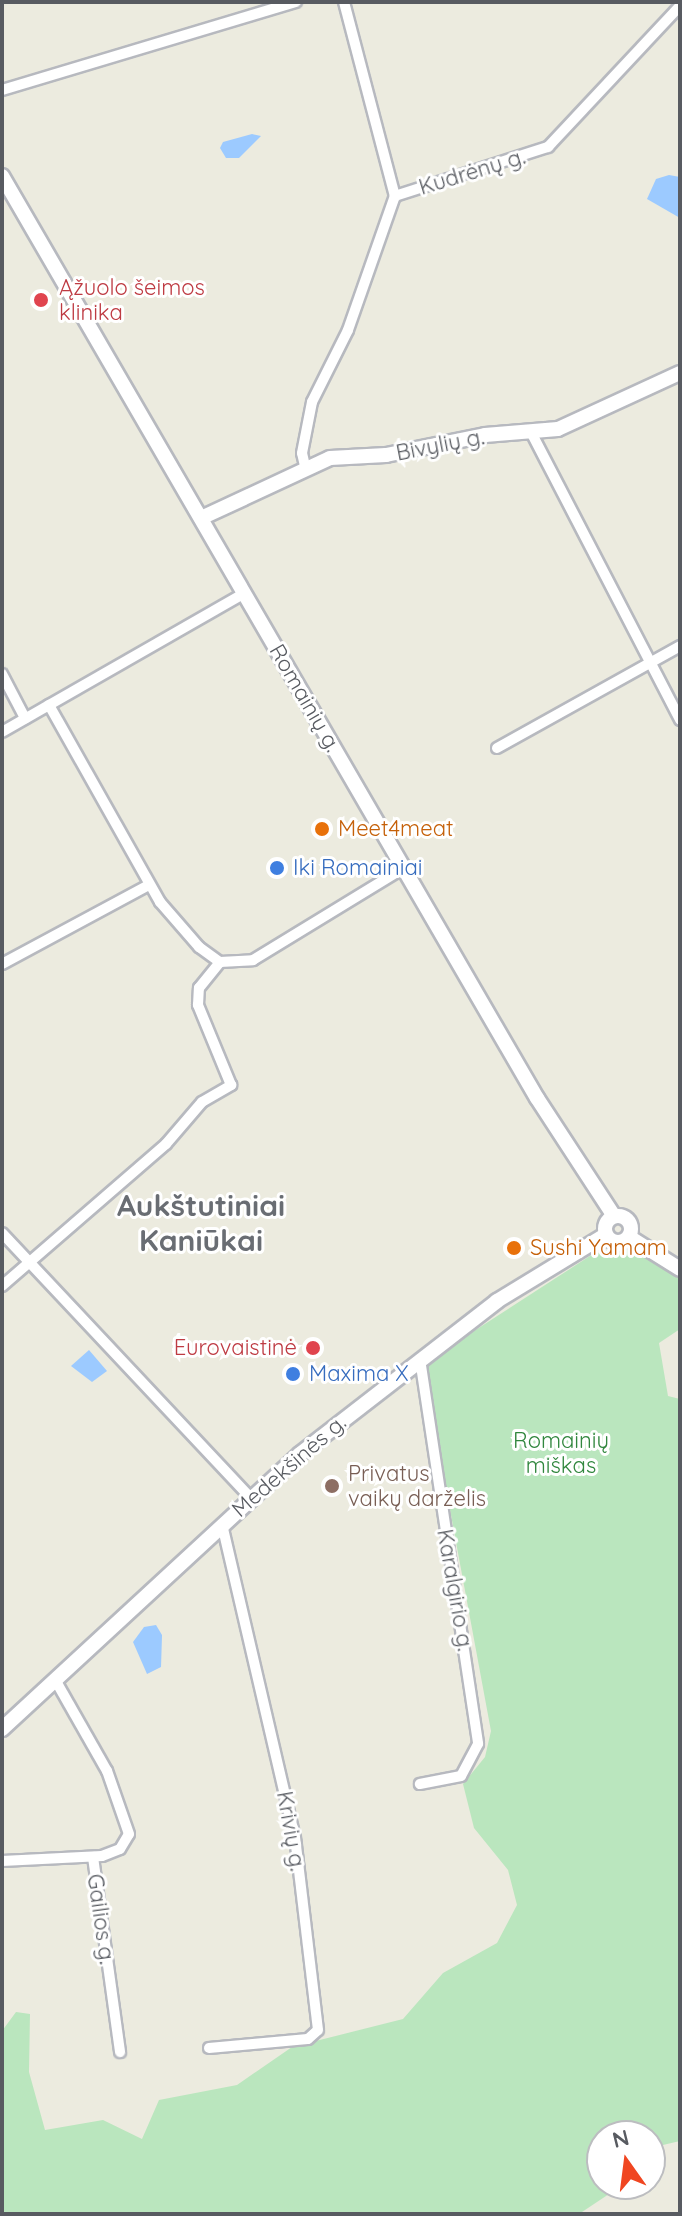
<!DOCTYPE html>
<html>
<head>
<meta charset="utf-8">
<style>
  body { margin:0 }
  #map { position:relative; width:682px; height:2216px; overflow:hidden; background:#ecebdf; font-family:Quicksand,sans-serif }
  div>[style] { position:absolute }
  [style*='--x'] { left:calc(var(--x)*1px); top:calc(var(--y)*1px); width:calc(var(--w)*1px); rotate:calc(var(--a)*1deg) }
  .green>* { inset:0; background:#bae6be }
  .water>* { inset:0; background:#9ccaff }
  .roads { filter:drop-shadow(2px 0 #b7b9bf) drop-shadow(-2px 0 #b7b9bf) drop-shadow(0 2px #b7b9bf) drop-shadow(0 -2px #b7b9bf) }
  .street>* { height:10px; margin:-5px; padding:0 5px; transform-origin:5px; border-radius:5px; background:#fff }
  .secondary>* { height:14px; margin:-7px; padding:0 7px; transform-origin:7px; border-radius:7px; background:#fff }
  .secondary>.ring { margin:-7px; padding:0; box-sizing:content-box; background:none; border:14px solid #fff; border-radius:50% }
  .dots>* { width:22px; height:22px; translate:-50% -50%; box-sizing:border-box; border:4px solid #fff; border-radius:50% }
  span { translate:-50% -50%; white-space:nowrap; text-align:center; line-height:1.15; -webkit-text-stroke:6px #fff; paint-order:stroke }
  .street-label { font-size:22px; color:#585b61 }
  .health-label { font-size:22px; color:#be3a42 }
  .left { translate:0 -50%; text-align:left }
  .right { translate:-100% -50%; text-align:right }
  .food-label { font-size:22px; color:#c56008 }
  .shop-label { font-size:22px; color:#366cbe }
  .park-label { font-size:22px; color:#31873e }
  .education-label { font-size:22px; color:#785e54 }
  .district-label { font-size:30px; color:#696d73; font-weight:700 }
  .frame { position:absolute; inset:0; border:4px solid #585b61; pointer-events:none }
  .north { position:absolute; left:586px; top:2120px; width:80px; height:80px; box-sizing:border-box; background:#fff; border:2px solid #bcbdc0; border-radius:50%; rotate:346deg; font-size:22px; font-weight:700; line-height:32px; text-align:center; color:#585b61 }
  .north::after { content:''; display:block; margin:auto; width:28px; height:36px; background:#f04621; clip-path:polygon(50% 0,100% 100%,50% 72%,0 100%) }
</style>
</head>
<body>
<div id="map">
  <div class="green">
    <div style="clip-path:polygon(623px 1248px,653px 1254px,680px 1276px,680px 1329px,659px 1343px,668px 1396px,680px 1399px,680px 2141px,650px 2148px,650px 2136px,602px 2136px,602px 2184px,624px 2184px,579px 2214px,2px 2214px,2px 2031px,16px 2012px,30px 2014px,29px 2072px,45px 2130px,103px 2120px,142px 2139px,159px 2100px,237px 2085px,292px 2047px,403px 2019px,443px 1973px,497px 1943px,517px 1905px,508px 1870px,474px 1828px,463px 1784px,485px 1757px,491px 1731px,423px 1364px,593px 1254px)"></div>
  </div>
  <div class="water">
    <div style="clip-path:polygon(252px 134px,261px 136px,239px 158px,226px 158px,220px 148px,223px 142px)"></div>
    <div style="clip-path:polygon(669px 175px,680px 177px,680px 218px,647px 199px,656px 179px)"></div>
    <div style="clip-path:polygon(89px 1350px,107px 1371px,92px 1382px,71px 1366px)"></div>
    <div style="clip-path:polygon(156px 1625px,162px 1635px,161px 1667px,147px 1674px,133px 1642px,144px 1627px)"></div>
  </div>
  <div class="roads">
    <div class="street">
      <div style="--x:344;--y:2;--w:201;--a:75.3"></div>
      <div style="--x:2;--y:90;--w:307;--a:-16.7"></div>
      <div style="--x:532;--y:434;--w:322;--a:62.6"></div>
      <div style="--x:305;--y:466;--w:13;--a:-103"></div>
      <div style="--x:302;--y:453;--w:52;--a:-78.9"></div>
      <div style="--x:312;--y:402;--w:80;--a:-63.4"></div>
      <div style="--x:348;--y:330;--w:142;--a:-70.7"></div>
      <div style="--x:395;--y:196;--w:161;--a:-17.8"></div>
      <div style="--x:548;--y:147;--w:193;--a:-46.9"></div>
      <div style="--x:2;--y:674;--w:50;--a:62.4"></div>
      <div style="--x:49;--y:705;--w:226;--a:60.6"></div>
      <div style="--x:160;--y:902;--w:60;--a:49.1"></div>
      <div style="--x:199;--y:947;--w:26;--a:36"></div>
      <div style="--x:220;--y:962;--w:33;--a:-3"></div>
      <div style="--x:253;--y:960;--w:177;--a:-31.4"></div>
      <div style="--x:2;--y:732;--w:280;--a:-29.8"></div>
      <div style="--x:497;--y:748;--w:210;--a:-29.1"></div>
      <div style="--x:2;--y:964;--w:167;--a:-28.3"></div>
      <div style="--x:2;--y:1233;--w:364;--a:46.8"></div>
      <div style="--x:2;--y:1286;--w:217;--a:-40.9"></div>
      <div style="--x:166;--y:1144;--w:55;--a:-49.4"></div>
      <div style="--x:202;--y:1102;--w:34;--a:-30"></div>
      <div style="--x:231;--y:1085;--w:87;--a:-112.4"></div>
      <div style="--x:198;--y:1005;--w:17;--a:-87"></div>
      <div style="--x:199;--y:988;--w:33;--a:-51"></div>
      <div style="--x:420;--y:1359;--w:389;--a:81.4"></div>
      <div style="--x:478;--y:1744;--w:36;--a:118"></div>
      <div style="--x:461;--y:1776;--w:42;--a:169"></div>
      <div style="--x:93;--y:1857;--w:197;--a:82.1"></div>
      <div style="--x:2;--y:1861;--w:100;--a:-2.9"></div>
      <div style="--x:102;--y:1856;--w:19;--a:-21"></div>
      <div style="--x:120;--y:1849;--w:17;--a:-59"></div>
      <div style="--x:129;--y:1834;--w:67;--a:-109.2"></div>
      <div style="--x:107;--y:1771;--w:101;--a:-119.6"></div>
      <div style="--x:209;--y:2048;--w:99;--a:-5.2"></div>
      <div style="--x:308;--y:2039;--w:13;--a:-42"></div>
      <div style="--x:318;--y:2030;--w:193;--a:-96.8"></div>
      <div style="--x:295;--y:1838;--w:322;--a:-103.1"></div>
    </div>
    <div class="secondary">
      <div style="--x:2;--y:176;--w:1066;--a:59.88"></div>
      <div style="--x:537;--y:1098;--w:141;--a:56.9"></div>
      <div style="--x:201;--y:518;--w:142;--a:-24.9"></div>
      <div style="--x:330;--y:458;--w:56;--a:-3.1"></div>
      <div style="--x:386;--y:455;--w:101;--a:-11.4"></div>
      <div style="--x:485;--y:435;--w:73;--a:-4.7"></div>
      <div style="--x:558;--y:429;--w:134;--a:-24.7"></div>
      <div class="ring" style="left:605px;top:1216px;width:12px;height:12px"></div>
      <div style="--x:629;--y:1237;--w:60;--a:32.1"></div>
      <div style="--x:2;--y:1729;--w:405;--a:-42.7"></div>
      <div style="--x:300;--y:1454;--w:249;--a:-37.8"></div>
      <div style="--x:497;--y:1301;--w:127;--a:-31.4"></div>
    </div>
  </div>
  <div class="dots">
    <div style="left:41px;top:300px;background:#e0444e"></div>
    <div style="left:322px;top:829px;background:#e8710a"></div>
    <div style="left:277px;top:868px;background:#3f7fe0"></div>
    <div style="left:514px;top:1248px;background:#e8710a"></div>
    <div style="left:313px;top:1348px;background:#e0444e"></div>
    <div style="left:293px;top:1374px;background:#3f7fe0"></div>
    <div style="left:332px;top:1486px;background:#8d6e63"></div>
  </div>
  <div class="street-label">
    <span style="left:472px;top:172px;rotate:-17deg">Kudrėnų g.</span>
    <span style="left:440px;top:445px;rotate:-11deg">Bivylių g.</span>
    <span style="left:305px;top:698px;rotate:60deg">Romainių g.</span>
    <span style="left:289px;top:1466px;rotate:-41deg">Medekšinės g.</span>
    <span style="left:455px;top:1590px;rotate:80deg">Karalgirio g.</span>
    <span style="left:291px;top:1831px;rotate:80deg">Krivių g.</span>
    <span style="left:101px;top:1919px;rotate:82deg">Gailios g.</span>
  </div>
  <div class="health-label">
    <span class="left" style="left:59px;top:300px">Ąžuolo šeimos<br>klinika</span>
    <span class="right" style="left:297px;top:1348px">Eurovaistinė</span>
  </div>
  <div class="food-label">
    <span class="left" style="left:338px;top:829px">Meet4meat</span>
    <span class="left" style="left:530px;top:1248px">Sushi Yamam</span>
  </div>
  <div class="shop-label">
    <span class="left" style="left:293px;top:868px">Iki Romainiai</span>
    <span class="left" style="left:309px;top:1374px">Maxima X</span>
  </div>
  <div class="park-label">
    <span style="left:561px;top:1453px">Romainių<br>miškas</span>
  </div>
  <div class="education-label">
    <span class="left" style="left:348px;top:1486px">Privatus<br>vaikų darželis</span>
  </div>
  <div class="district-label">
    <span style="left:201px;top:1222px">Aukštutiniai<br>Kaniūkai</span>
  </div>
  <div class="frame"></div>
  <div class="north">N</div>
</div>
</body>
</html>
